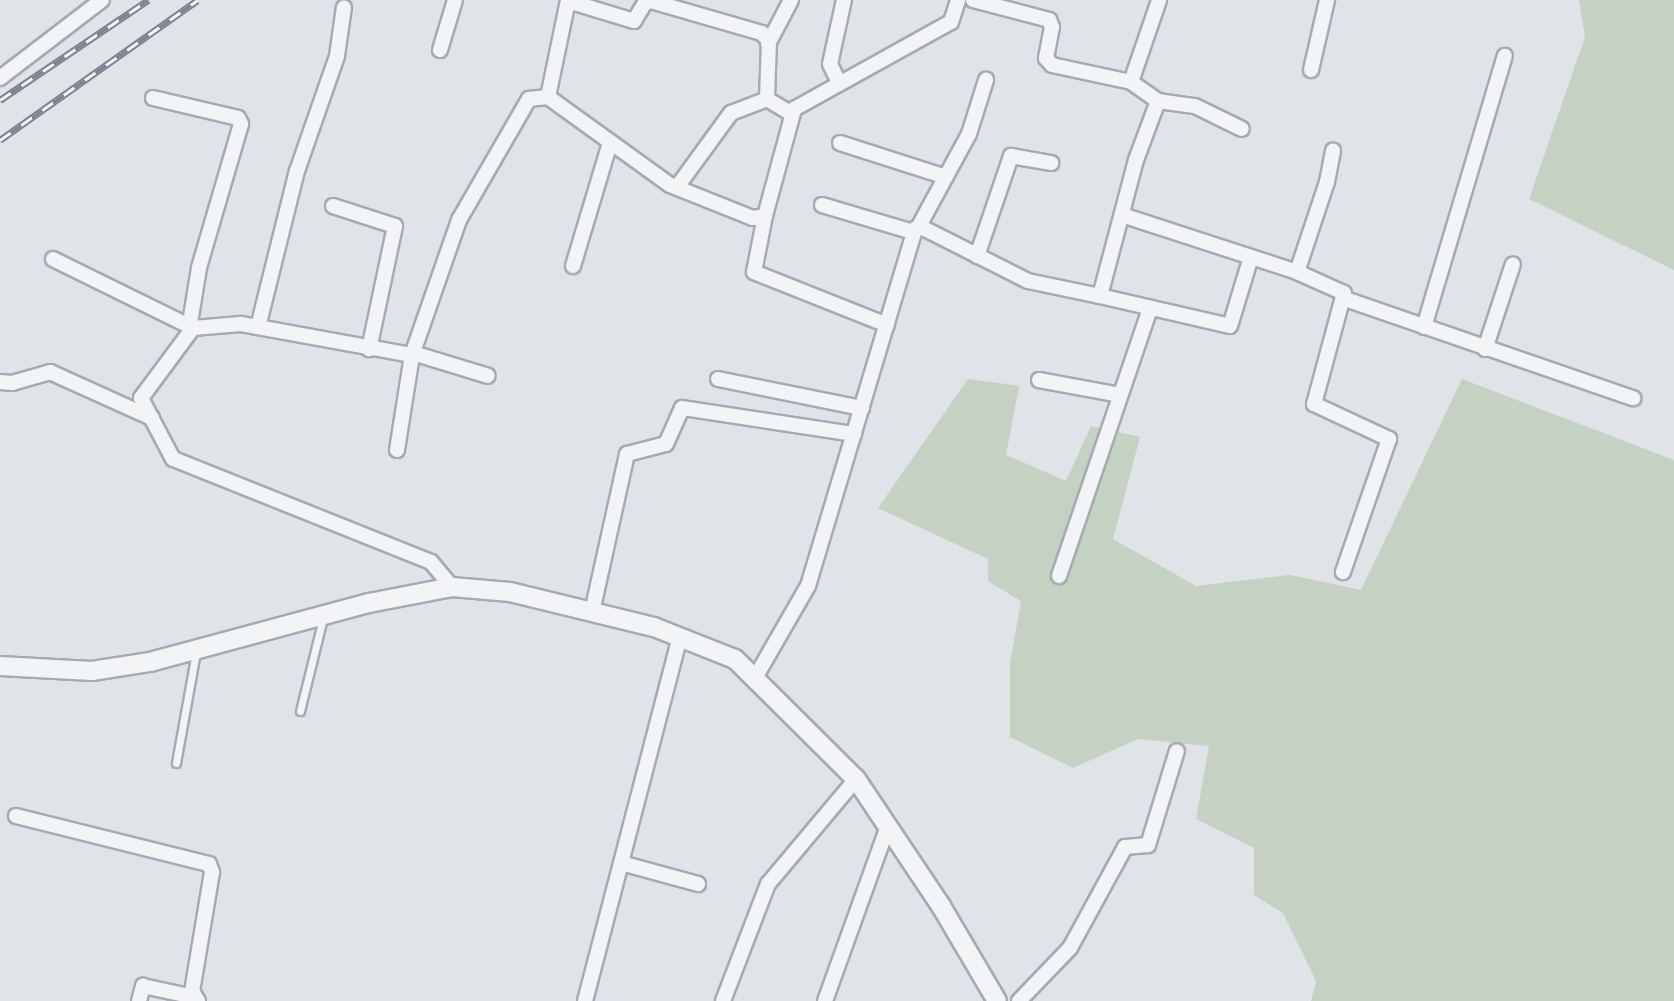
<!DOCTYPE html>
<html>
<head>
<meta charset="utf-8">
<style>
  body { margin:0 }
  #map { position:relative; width:1674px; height:1001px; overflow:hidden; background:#e0e3e8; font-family:"Space Grotesk",sans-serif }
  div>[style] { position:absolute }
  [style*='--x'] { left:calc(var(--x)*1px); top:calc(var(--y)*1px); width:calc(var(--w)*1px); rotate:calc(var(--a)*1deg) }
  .green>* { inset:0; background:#c5d1c2 }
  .roads { filter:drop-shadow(2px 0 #a6aab2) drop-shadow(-2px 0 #a6aab2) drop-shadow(0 2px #a6aab2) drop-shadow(0 -2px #a6aab2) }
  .service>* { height:7px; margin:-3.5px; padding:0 3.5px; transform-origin:3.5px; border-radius:3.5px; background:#f3f4f6 }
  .minor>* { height:14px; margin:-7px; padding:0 7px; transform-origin:7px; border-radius:7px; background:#f3f4f6 }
  .tertiary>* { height:18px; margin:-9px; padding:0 9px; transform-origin:9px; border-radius:9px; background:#f3f4f6 }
  .rail>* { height:7px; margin-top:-3.5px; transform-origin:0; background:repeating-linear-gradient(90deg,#f0f2f5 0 13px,#7b8290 0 26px); box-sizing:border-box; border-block:2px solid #7b8290 }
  span { translate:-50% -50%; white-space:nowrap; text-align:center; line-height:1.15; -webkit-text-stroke:5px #f0f2f5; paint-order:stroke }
</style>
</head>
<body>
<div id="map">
  <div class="green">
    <div style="clip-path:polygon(1579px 0,1674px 0,1674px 270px,1529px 199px,1585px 37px)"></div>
    <div style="clip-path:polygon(968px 379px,1019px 386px,1006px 455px,1066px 481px,1091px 426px,1140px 437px,1113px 539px,1196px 586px,1290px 575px,1361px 590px,1462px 379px,1674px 460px,1674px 1001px,1311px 1001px,1316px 981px,1283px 913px,1254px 895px,1254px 848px,1196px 819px,1209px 746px,1138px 739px,1073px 768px,1010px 737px,1010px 664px,1021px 601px,988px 581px,988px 559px,878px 508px)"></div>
  </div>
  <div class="roads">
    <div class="service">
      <div style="--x:300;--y:711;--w:96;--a:-76.1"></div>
      <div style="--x:176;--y:763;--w:113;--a:-79.8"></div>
    </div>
    <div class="minor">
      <div style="--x:973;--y:0;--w:79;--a:14.7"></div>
      <div style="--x:1049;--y:20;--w:8;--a:67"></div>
      <div style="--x:1052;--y:27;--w:32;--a:101"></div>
      <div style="--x:1046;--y:58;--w:9;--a:49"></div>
      <div style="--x:1052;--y:65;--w:81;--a:12.1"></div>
      <div style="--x:568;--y:1;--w:69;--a:16.9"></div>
      <div style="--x:634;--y:21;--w:21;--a:-59"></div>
      <div style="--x:645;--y:3;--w:6;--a:-18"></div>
      <div style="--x:651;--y:1;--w:116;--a:16.1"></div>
      <div style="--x:762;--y:33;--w:11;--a:49"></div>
      <div style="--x:769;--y:41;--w:58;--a:92"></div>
      <div style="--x:767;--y:99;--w:27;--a:31"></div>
      <div style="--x:768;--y:44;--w:50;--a:-62.4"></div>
      <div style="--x:440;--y:50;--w:52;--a:-73.3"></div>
      <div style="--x:1311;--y:70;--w:72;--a:-77.1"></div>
      <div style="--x:0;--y:78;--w:128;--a:-37.4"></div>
      <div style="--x:839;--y:83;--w:21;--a:-115"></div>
      <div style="--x:830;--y:64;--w:66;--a:-77.7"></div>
      <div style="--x:548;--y:97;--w:99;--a:-78.3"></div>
      <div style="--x:153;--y:98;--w:87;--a:13.2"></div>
      <div style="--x:238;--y:118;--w:7;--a:63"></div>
      <div style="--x:241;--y:124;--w:150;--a:106.3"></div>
      <div style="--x:199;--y:268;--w:56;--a:99.3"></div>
      <div style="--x:1158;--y:101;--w:37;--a:8"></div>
      <div style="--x:1195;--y:106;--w:52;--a:26.1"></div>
      <div style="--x:840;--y:143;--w:111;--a:17.8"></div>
      <div style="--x:677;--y:187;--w:92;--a:-53.9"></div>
      <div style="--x:731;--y:113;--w:39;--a:-21"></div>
      <div style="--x:822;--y:205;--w:95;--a:16.5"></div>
      <div style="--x:333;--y:206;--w:65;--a:17.9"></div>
      <div style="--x:395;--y:226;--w:126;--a:101.9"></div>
      <div style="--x:1122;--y:215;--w:184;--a:18"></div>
      <div style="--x:1297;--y:272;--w:51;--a:24.1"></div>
      <div style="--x:1344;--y:293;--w:115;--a:105.1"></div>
      <div style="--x:1314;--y:404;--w:83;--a:25"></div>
      <div style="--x:1389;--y:439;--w:141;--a:109.1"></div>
      <div style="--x:765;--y:216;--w:57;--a:101.1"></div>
      <div style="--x:754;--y:272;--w:143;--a:21.7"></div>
      <div style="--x:919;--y:226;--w:105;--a:-61.5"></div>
      <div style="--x:969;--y:134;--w:57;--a:-72.5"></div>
      <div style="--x:977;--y:256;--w:106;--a:-71.2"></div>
      <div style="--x:1011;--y:156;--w:41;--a:9.9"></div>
      <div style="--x:53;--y:259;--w:156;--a:26.2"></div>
      <div style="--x:573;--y:266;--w:128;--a:-73.3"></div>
      <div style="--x:1297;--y:272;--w:95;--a:-71.6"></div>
      <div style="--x:1327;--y:182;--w:32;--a:-79"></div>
      <div style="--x:1100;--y:296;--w:133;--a:13"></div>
      <div style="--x:1230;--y:326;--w:72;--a:-73.1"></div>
      <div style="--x:1345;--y:299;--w:305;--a:19"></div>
      <div style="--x:258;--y:327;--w:161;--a:-76"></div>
      <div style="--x:297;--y:171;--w:122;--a:-70.8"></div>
      <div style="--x:337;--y:56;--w:49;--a:-81.9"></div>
      <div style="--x:1424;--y:327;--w:283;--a:-73.4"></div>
      <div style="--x:1485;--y:349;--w:89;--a:-71.8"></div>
      <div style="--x:413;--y:353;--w:78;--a:17"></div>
      <div style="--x:718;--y:379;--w:147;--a:11.4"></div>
      <div style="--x:1039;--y:380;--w:82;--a:10.5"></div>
      <div style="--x:0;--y:382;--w:12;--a:5"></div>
      <div style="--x:12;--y:383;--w:40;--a:-16"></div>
      <div style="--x:50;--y:372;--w:112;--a:24.3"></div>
      <div style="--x:397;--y:450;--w:96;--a:-81"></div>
      <div style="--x:1059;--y:576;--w:283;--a:-71.2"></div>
      <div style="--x:452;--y:587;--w:33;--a:-130"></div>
      <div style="--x:431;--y:562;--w:278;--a:-158.2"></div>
      <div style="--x:173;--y:459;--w:69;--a:-117.7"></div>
      <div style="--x:141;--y:398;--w:87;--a:-53.4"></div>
      <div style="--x:193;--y:328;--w:48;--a:-4.8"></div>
      <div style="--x:241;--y:324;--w:174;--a:10.3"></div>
      <div style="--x:412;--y:355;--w:143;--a:-70.8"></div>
      <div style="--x:459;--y:220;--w:140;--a:-60"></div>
      <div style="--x:529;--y:99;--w:19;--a:-6"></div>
      <div style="--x:548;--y:97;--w:150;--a:35.8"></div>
      <div style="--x:670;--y:185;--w:89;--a:21.7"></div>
      <div style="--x:753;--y:218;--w:12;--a:-9"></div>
      <div style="--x:765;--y:216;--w:111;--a:-74.8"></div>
      <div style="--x:794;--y:109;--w:179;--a:-29"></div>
      <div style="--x:951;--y:22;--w:23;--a:-72"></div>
      <div style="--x:592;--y:612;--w:162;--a:-77.5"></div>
      <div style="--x:627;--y:454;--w:40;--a:-14.4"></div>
      <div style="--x:666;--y:444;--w:39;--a:-66"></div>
      <div style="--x:682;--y:408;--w:174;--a:8.6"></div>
      <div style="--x:755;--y:678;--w:106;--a:-60.1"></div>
      <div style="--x:808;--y:586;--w:373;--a:-73.3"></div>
      <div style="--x:915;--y:229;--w:8;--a:-7"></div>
      <div style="--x:923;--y:228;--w:118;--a:26.8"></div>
      <div style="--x:1028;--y:281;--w:74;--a:11.8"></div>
      <div style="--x:1100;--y:296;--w:141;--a:-75.2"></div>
      <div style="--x:1136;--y:160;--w:63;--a:-69.6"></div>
      <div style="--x:1158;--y:101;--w:33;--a:-145"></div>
      <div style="--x:1131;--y:82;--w:87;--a:-71.1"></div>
      <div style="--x:16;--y:816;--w:199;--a:14"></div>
      <div style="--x:209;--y:864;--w:9;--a:69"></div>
      <div style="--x:212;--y:872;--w:121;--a:99.5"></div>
      <div style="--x:192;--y:991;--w:12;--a:59"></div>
      <div style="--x:621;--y:863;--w:80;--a:15.3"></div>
      <div style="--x:139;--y:1001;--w:16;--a:-75"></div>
      <div style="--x:143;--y:986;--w:52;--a:12.2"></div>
      <div style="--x:585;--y:1001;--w:376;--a:-75.4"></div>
      <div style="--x:723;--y:1001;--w:125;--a:-69"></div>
      <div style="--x:768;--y:884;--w:137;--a:-50"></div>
      <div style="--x:825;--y:1001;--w:186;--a:-70.2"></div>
      <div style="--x:1019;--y:1001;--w:74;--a:-46.1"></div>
      <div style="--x:1070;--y:948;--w:115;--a:-61.4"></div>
      <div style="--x:1125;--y:847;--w:23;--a:-5"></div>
      <div style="--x:1148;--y:845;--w:98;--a:-72.9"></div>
    </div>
    <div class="tertiary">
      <div style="--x:0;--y:666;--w:92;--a:3.1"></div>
      <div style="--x:92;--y:671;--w:59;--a:-8.8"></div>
      <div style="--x:150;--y:662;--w:227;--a:-15.1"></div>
      <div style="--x:369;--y:603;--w:85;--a:-10.9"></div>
      <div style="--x:452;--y:587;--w:58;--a:4.9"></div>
      <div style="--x:510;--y:592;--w:148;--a:13.7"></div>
      <div style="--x:654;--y:627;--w:87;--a:21.6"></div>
      <div style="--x:735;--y:659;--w:170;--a:44.8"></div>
      <div style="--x:856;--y:779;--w:153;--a:56.2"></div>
      <div style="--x:941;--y:906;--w:110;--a:59.5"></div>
    </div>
  </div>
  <div class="rail">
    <div style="--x:0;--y:100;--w:179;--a:-34"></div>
    <div style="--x:0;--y:140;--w:242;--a:-35.3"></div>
  </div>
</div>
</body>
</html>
